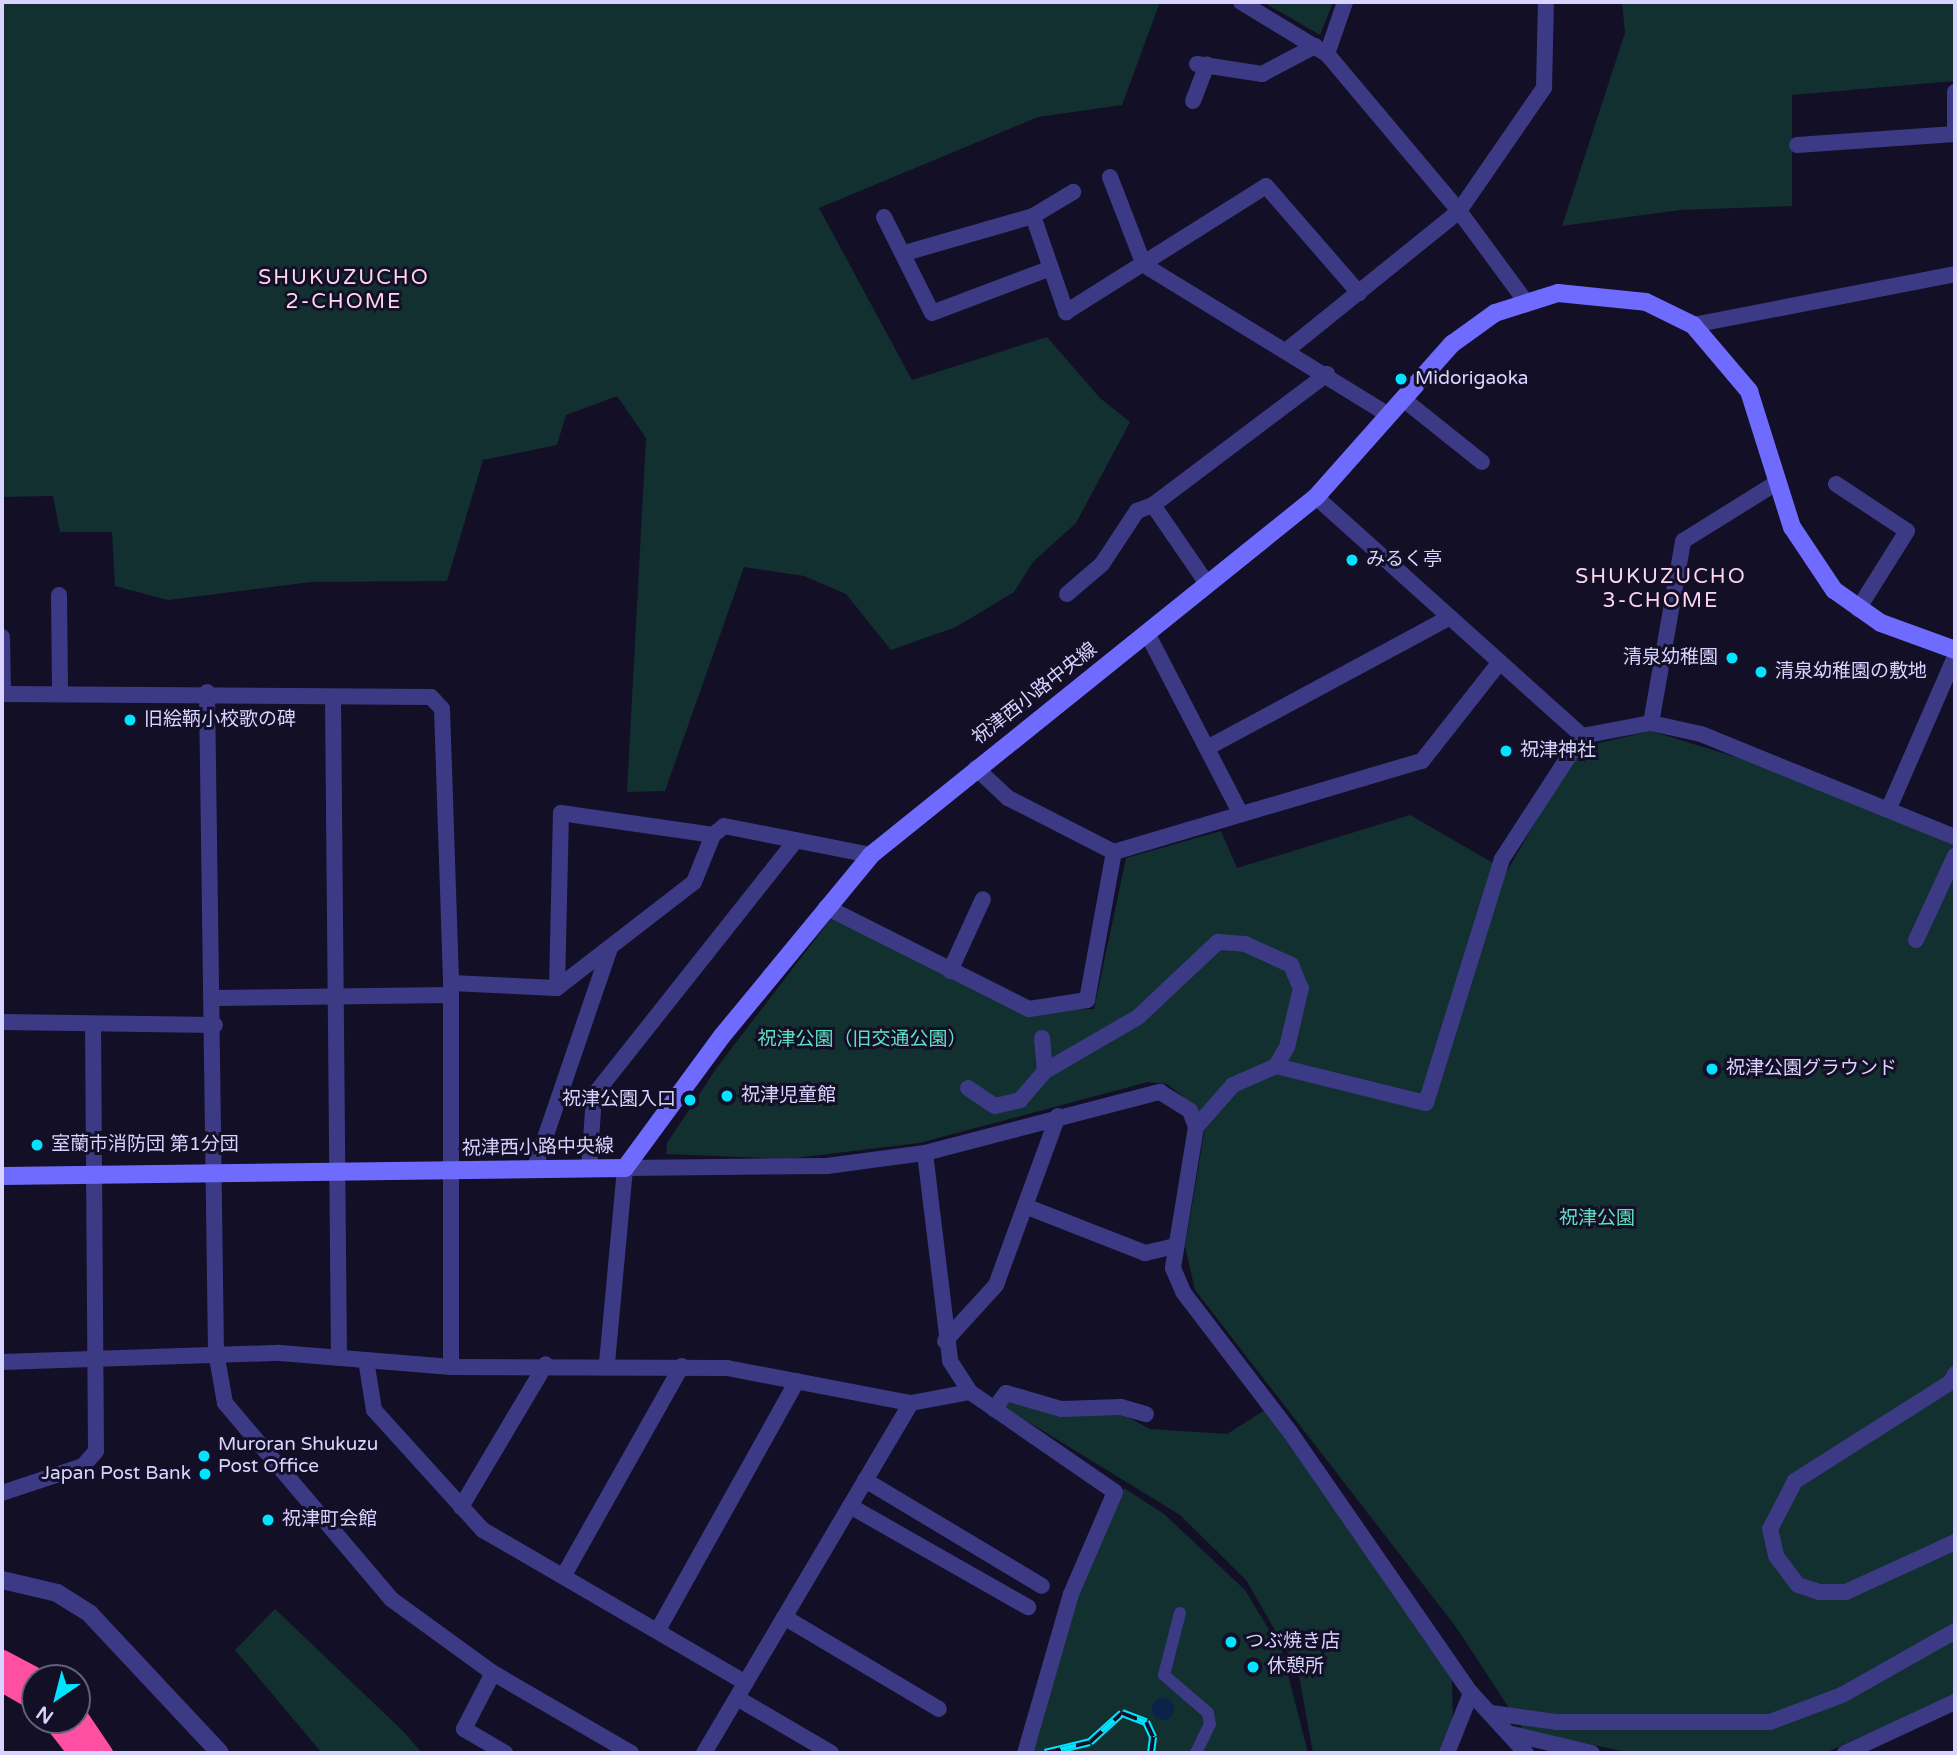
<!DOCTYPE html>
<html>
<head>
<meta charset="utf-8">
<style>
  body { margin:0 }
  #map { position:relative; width:1957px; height:1755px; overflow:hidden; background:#130f26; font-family:"Varela Round","Noto Sans JP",sans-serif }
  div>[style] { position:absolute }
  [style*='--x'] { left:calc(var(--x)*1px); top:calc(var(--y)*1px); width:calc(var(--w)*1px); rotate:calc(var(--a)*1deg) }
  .green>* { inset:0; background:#12302f }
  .water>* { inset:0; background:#0c2248 }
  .round { border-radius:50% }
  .pedestrian>* { height:12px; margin:-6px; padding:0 6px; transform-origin:6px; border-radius:6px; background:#3d3a85 }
  .minor>* { height:16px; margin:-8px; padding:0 8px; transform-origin:8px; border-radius:8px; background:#3d3a85 }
  .tertiary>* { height:18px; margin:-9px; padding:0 9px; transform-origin:9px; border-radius:9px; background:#3d3a85 }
  .secondary>* { height:18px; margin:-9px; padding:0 9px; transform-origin:9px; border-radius:9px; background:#6f6bff }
  .motorway>* { height:21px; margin:-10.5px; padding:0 10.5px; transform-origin:10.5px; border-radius:10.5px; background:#ff4fa3 }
  .rail>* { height:8px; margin-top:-4px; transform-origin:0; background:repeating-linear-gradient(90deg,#130f26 0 16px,#00e5ff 0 32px); box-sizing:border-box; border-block:2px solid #00e5ff }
  .dots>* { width:19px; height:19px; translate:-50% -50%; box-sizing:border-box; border:4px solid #130f26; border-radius:50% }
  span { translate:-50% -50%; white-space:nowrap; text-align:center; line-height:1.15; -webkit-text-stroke:6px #130f26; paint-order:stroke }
  .poi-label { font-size:19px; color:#d9d4ff }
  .left { translate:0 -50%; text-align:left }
  .right { translate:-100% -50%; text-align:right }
  .street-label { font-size:19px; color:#d9d4ff }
  .park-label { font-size:19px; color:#5fe0c0 }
  .neighbourhood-label { font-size:21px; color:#ffd6f0; letter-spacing:2px }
  .frame { position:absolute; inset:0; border:4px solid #d9d4ff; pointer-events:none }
  .north { position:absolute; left:21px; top:1664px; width:70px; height:70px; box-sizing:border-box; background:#130f26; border:2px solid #625e7d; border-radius:50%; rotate:215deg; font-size:19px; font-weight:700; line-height:28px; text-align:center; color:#d9d4ff }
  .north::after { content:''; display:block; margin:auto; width:24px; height:32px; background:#00e5ff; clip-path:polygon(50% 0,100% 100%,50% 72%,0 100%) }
</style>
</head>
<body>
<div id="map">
  <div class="green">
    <div style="clip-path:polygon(2px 2px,1160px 2px,1122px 105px,1038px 117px,819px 208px,912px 380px,1047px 337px,1100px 398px,1130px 422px,1076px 523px,1033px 562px,1014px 592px,956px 627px,891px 650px,846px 594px,804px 576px,744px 567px,665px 791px,627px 792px,646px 438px,617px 396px,566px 415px,557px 445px,483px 460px,447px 581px,311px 582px,168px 600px,115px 586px,112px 532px,60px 532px,53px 496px,2px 497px)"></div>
    <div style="clip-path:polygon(1263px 2px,1333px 2px,1320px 35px)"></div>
    <div style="clip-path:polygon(1622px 2px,1955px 2px,1955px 81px,1792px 95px,1792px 206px,1680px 210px,1562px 226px,1625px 33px)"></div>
    <div style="clip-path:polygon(1651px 731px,1762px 765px,1955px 846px,1955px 1694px,1825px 1753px,1632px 1753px,1524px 1731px,1456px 1627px,1195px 1290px,1185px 1246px,1205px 1127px,1198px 1109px,1167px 1084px,1148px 1082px,919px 1143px,787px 1159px,666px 1154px,667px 1143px,718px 1066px,833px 916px,1023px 1011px,1094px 1009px,1126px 858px,1221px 831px,1237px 868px,1410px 815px,1507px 871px,1572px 760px,1586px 746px)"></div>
    <div style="clip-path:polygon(1006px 1395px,1111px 1408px,1150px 1429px,1227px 1434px,1265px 1410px,1452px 1678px,1453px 1722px,1440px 1753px,1313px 1753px,1298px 1670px,1246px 1580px,1180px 1515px,1001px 1405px)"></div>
    <div style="clip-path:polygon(1124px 1488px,1164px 1514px,1245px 1590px,1282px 1651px,1308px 1753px,1032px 1753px,1078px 1594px)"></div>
    <div style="clip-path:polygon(275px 1609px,403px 1731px,422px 1753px,322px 1753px,235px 1650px)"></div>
  </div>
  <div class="water">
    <div class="round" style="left:1152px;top:1698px;width:22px;height:22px"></div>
  </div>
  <div class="pedestrian">
    <div style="--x:1180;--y:1613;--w:64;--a:104.5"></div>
    <div style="--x:1164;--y:1675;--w:58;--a:40.8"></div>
    <div style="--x:1208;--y:1713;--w:11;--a:80"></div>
    <div style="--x:1210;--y:1724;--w:32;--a:116"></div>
  </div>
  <div class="minor">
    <div style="--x:1241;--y:2;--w:100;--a:31.2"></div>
    <div style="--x:1327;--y:54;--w:205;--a:49.9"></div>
    <div style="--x:1459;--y:211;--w:113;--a:53.6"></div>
    <div style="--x:1327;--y:54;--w:55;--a:-70.9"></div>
    <div style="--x:1197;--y:64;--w:66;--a:8.7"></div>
    <div style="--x:1262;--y:74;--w:60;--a:-27.8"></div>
    <div style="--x:1955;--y:92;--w:39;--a:90"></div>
    <div style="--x:1193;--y:101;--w:39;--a:-69"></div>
    <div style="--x:1797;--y:145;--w:158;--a:-4"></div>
    <div style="--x:1110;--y:177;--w:94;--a:68.9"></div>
    <div style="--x:1144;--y:265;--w:287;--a:31.5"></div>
    <div style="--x:1033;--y:216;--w:102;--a:71"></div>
    <div style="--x:1066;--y:312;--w:236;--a:-32.2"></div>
    <div style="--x:1266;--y:186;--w:142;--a:49"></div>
    <div style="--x:884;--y:217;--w:107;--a:63.4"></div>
    <div style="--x:932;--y:313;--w:127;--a:-20.7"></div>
    <div style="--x:905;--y:253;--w:133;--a:-16.1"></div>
    <div style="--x:1033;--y:216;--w:47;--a:-31"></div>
    <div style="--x:1693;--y:325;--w:267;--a:-11"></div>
    <div style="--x:1287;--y:350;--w:221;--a:-38.9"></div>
    <div style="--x:1459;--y:211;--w:150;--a:-55.4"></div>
    <div style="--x:1544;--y:88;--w:86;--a:-88.7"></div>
    <div style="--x:1403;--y:399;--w:101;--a:38.6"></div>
    <div style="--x:1836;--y:484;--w:85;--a:33.5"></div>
    <div style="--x:1907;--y:531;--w:92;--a:122.1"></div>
    <div style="--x:1316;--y:497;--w:358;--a:41.9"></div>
    <div style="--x:1153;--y:505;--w:97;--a:55.5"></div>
    <div style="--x:1067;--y:594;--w:46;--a:-40.6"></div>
    <div style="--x:1102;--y:564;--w:64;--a:-56.6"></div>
    <div style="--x:1137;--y:511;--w:17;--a:-21"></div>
    <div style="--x:1153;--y:505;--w:218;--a:-37"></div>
    <div style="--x:59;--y:595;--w:99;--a:89.4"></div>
    <div style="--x:1147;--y:633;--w:204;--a:62.6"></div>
    <div style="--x:2;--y:637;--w:57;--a:89"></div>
    <div style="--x:207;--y:692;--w:660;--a:89.22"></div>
    <div style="--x:216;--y:1352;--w:52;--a:80"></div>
    <div style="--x:225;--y:1403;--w:257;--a:49.7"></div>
    <div style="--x:391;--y:1599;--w:126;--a:36"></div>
    <div style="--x:493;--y:1673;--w:160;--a:30.1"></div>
    <div style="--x:2;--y:694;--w:429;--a:0.4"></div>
    <div style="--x:431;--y:697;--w:16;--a:47"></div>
    <div style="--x:442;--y:709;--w:274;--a:88.1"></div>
    <div style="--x:451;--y:983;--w:384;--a:90"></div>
    <div style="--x:333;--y:698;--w:660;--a:89.48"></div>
    <div style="--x:1651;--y:723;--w:185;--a:-80"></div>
    <div style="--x:1683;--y:541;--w:110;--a:-31.9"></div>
    <div style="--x:1207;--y:748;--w:276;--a:-28.3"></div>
    <div style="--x:976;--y:768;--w:44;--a:43.2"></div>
    <div style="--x:1008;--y:798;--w:119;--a:27"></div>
    <div style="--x:1114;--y:852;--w:321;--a:-16.5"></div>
    <div style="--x:1422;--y:761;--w:125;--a:-51.8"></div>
    <div style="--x:1889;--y:808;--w:165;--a:-66.4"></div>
    <div style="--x:826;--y:907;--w:227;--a:26.7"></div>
    <div style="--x:1029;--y:1009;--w:59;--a:-8.8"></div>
    <div style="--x:1087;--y:1000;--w:150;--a:-79.7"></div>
    <div style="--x:1916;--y:940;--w:93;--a:-65.1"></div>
    <div style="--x:950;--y:971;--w:79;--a:-65.4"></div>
    <div style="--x:451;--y:983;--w:106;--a:2.7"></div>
    <div style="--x:557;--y:988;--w:173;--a:-37.7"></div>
    <div style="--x:694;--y:882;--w:51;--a:-68"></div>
    <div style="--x:713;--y:835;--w:14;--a:-39"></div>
    <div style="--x:724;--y:826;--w:150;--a:11.2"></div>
    <div style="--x:557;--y:988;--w:175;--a:-88.7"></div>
    <div style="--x:561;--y:813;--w:154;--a:8.2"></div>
    <div style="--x:215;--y:998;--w:236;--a:-0.7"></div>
    <div style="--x:2;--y:1022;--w:213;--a:0.8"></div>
    <div style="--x:1042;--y:1038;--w:33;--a:85"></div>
    <div style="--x:1276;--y:1066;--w:154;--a:13.9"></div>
    <div style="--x:1426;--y:1103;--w:256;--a:-72.7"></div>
    <div style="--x:1502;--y:859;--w:147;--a:-57"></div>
    <div style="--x:1582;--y:736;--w:70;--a:-10.7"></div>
    <div style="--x:1651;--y:723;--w:51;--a:12.4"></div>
    <div style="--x:1701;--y:734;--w:274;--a:22.1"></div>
    <div style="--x:968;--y:1088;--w:32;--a:34"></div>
    <div style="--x:995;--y:1106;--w:26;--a:-13"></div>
    <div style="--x:1020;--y:1100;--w:38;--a:-49"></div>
    <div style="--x:1045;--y:1071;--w:108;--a:-30.1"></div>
    <div style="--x:1138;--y:1017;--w:110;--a:-43.2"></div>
    <div style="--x:1218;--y:942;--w:27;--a:4"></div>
    <div style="--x:1245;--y:944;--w:51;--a:24.5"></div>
    <div style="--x:1291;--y:965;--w:25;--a:67"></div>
    <div style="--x:1301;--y:988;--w:61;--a:103.3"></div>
    <div style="--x:1287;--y:1047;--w:22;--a:120"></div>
    <div style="--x:1276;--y:1066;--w:47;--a:156.2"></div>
    <div style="--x:1233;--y:1085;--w:56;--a:131.4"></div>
    <div style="--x:925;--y:1153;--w:209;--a:83.1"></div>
    <div style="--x:950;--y:1361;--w:37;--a:57"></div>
    <div style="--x:970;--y:1392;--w:176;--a:34.6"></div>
    <div style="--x:1115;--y:1492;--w:111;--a:113.3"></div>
    <div style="--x:1071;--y:1594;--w:166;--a:106.1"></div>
    <div style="--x:589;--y:1169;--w:74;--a:-86.1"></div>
    <div style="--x:594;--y:1095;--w:325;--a:-51.6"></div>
    <div style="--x:534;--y:1170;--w:235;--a:-71.1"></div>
    <div style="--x:1025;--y:1206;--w:129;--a:21.4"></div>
    <div style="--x:1145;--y:1253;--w:32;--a:-13"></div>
    <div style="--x:945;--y:1341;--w:76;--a:-47.7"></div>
    <div style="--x:996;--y:1285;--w:180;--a:-69.9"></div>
    <div style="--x:366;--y:1360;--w:51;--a:80.9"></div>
    <div style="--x:374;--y:1410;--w:162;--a:47.8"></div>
    <div style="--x:483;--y:1530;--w:304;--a:30.2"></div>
    <div style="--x:2;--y:1362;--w:278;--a:-1.9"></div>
    <div style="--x:280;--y:1353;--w:172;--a:4.7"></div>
    <div style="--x:451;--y:1367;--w:276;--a:0.2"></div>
    <div style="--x:727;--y:1368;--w:187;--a:10.8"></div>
    <div style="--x:911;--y:1403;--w:60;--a:-10.6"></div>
    <div style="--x:607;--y:1363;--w:196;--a:-84.7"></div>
    <div style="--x:625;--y:1168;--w:202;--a:-0.6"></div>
    <div style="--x:827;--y:1166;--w:99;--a:-7.6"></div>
    <div style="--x:925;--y:1153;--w:243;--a:-14.6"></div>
    <div style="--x:1160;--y:1092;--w:36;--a:32"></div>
    <div style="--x:1190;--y:1111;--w:17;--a:69"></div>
    <div style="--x:1196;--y:1127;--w:143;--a:99.3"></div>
    <div style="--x:1173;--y:1268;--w:26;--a:67"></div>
    <div style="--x:1183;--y:1292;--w:176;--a:52.6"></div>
    <div style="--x:1290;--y:1432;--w:318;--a:55.3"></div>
    <div style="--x:1471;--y:1693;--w:81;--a:47.5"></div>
    <div style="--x:1955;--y:1374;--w:9;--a:117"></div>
    <div style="--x:1951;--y:1382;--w:185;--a:147.6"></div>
    <div style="--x:1795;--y:1481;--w:54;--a:117.5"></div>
    <div style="--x:1770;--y:1529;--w:28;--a:77"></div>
    <div style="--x:1776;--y:1556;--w:36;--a:53"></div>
    <div style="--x:1798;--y:1585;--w:22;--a:18"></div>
    <div style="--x:1819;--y:1592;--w:27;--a:0"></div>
    <div style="--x:1846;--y:1592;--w:120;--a:-24.6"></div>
    <div style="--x:994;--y:1409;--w:20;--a:-53"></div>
    <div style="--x:1006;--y:1393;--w:57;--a:16.2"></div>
    <div style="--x:1061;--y:1409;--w:60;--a:-1.9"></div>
    <div style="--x:1121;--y:1407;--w:26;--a:16"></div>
    <div style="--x:865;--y:1480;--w:206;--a:30.9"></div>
    <div style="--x:2;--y:1493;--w:85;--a:-18.4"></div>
    <div style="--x:83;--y:1466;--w:20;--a:-49"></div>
    <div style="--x:96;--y:1451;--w:426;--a:-90.4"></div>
    <div style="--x:850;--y:1506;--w:205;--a:29.6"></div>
    <div style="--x:461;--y:1507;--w:166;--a:-59.3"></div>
    <div style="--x:564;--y:1575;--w:240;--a:-60.6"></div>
    <div style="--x:784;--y:1617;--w:180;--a:30.7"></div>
    <div style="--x:659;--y:1628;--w:283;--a:-60.8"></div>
    <div style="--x:493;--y:1673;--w:63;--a:117.4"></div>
    <div style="--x:464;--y:1729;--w:48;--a:30.3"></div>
    <div style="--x:737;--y:1698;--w:109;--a:30.3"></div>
    <div style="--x:1491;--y:1713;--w:67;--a:7.8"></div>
    <div style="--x:1557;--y:1722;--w:213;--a:0"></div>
    <div style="--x:1770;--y:1722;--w:77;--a:-20.6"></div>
    <div style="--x:1842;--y:1695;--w:130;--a:-29.5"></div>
    <div style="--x:1512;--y:1734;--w:82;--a:13.4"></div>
    <div style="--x:704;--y:1753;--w:407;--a:-59.4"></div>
    <div style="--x:1447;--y:1753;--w:65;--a:-68.2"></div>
    <div style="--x:1845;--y:1753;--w:121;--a:-24.9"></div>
  </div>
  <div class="tertiary">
    <div style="--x:2;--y:1580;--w:57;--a:13.3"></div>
    <div style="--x:57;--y:1593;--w:39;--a:32"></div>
    <div style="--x:90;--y:1614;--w:190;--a:46.9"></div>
  </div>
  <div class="secondary">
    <div style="--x:2;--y:1176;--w:623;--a:-0.74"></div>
    <div style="--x:625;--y:1168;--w:164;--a:-53.7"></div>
    <div style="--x:722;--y:1036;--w:234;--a:-50.5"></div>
    <div style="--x:871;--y:855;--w:571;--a:-38.82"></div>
    <div style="--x:1316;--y:497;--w:205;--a:-48.4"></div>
    <div style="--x:1452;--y:344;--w:53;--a:-35.8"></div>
    <div style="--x:1495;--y:313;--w:66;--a:-17.6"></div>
    <div style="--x:1558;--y:293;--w:88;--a:5.8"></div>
    <div style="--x:1646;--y:302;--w:52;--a:26.1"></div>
    <div style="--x:1693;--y:325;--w:87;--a:49.7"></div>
    <div style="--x:1749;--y:391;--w:143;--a:72.5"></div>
    <div style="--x:1792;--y:527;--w:76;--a:56.3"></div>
    <div style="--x:1834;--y:590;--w:57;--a:35.1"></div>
    <div style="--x:1881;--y:623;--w:79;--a:20"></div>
  </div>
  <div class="motorway">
    <div style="--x:2;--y:1660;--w:38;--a:28"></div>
    <div style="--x:2;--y:1681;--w:38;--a:30"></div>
    <div style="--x:77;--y:1716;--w:45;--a:56"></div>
    <div style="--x:53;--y:1720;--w:42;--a:51.8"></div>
  </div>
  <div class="rail">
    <div style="--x:1045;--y:1753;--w:46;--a:-13.7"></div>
    <div style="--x:1090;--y:1742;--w:43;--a:-42.2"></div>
    <div style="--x:1122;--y:1713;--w:26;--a:21"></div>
    <div style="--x:1146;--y:1722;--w:17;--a:65"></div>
    <div style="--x:1153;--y:1737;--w:16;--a:97"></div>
  </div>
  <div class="dots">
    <div style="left:1401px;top:379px;background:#00e5ff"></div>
    <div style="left:1352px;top:560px;background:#00e5ff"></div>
    <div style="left:1732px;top:658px;background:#00e5ff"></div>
    <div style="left:1761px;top:672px;background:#00e5ff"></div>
    <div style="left:130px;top:720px;background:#00e5ff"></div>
    <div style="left:1506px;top:751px;background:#00e5ff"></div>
    <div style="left:1712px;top:1069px;background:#00e5ff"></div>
    <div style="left:727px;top:1096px;background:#00e5ff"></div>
    <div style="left:690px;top:1100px;background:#00e5ff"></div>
    <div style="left:37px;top:1145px;background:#00e5ff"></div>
    <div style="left:204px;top:1456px;background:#00e5ff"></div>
    <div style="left:205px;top:1474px;background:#00e5ff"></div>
    <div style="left:268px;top:1520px;background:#00e5ff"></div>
    <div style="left:1231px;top:1642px;background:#00e5ff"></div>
    <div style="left:1253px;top:1667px;background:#00e5ff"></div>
  </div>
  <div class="poi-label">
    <span class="left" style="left:1415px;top:379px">Midorigaoka</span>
    <span class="left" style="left:1366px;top:560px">みるく亭</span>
    <span class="right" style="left:1718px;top:658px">清泉幼稚園</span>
    <span class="left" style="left:1775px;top:672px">清泉幼稚園の敷地</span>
    <span class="left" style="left:144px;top:720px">旧絵鞆小校歌の碑</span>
    <span class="left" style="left:1520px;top:751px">祝津神社</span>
    <span class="left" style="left:1726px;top:1069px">祝津公園グラウンド</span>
    <span class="left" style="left:741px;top:1096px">祝津児童館</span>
    <span class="right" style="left:676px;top:1100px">祝津公園入口</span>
    <span class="left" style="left:51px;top:1145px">室蘭市消防団 第1分団</span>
    <span class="left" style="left:218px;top:1456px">Muroran Shukuzu<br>Post Office</span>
    <span class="right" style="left:191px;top:1474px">Japan Post Bank</span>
    <span class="left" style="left:282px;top:1520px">祝津町会館</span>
    <span class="left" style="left:1245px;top:1642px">つぶ焼き店</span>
    <span class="left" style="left:1267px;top:1667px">休憩所</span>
  </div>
  <div class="street-label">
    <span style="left:1035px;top:694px;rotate:-38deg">祝津西小路中央線</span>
    <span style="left:538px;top:1148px;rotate:-1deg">祝津西小路中央線</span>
  </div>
  <div class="park-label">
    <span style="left:862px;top:1040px">祝津公園（旧交通公園）</span>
    <span style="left:1597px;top:1219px">祝津公園</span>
  </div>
  <div class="neighbourhood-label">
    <span style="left:344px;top:290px">SHUKUZUCHO<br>2-CHOME</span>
    <span style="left:1661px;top:589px">SHUKUZUCHO<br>3-CHOME</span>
  </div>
  <div class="frame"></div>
  <div class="north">N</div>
</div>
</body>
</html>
